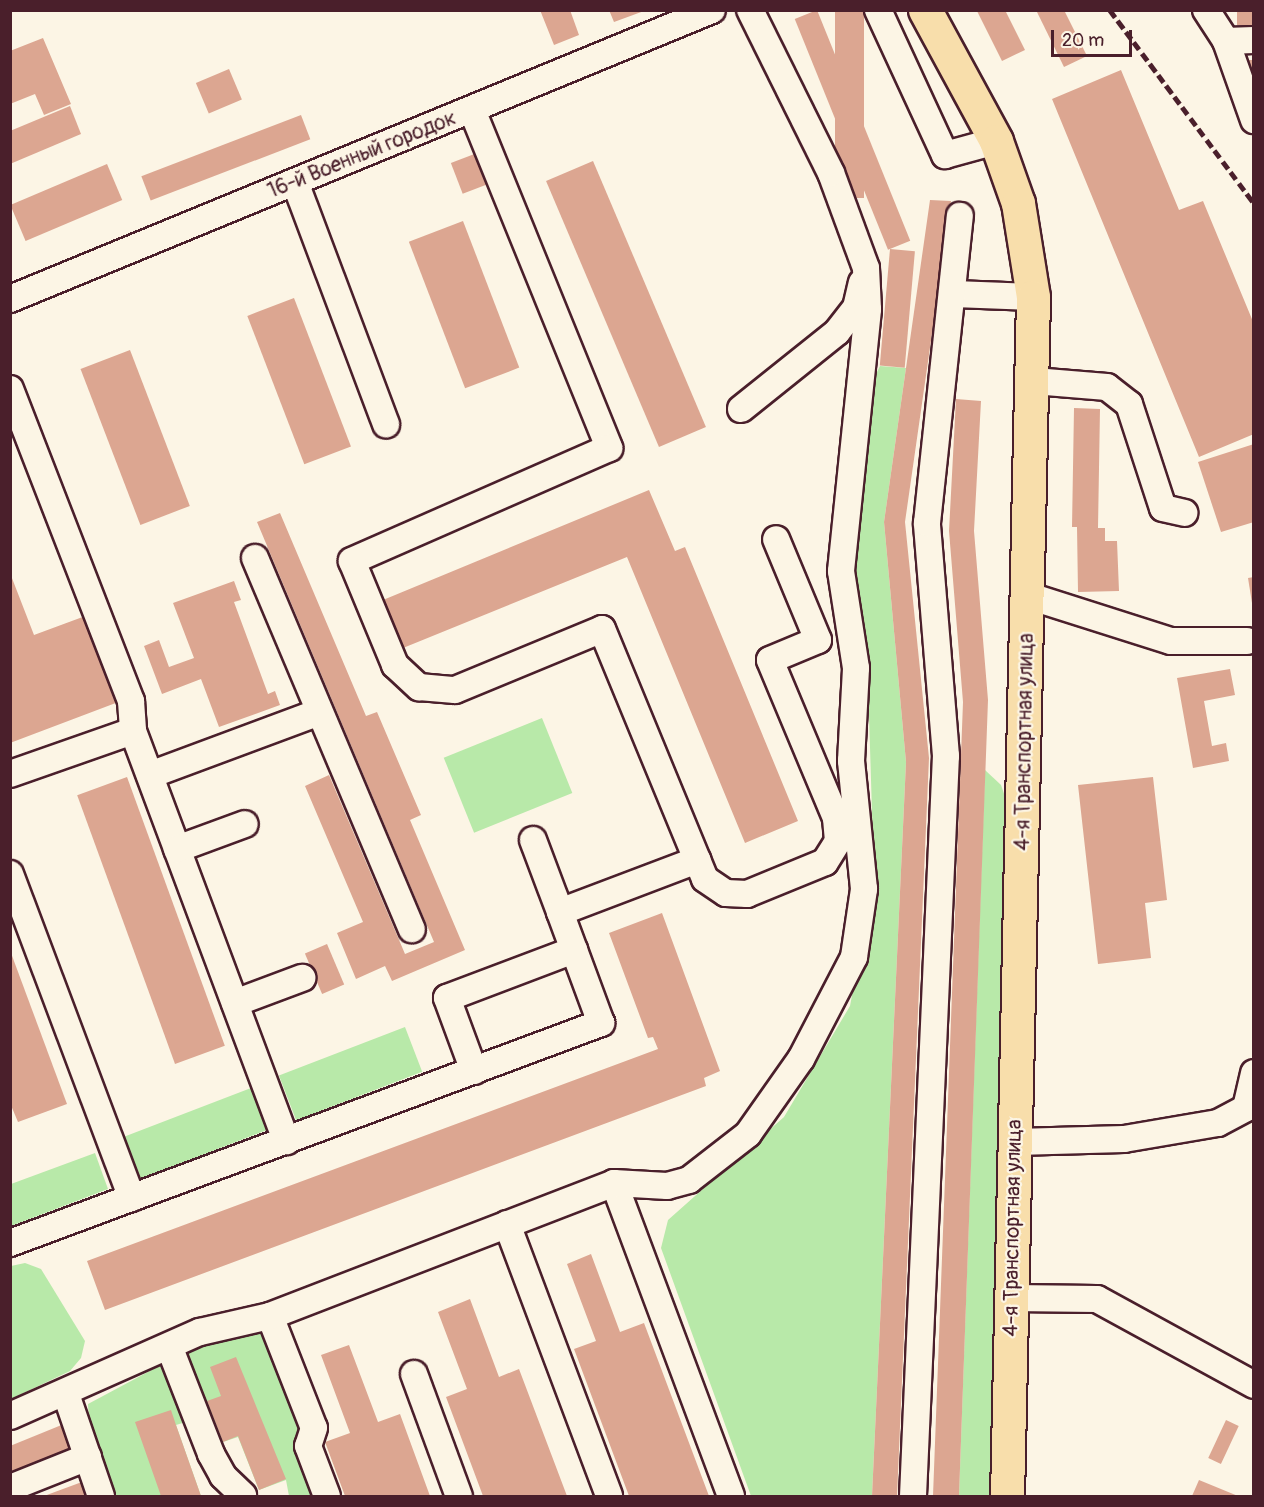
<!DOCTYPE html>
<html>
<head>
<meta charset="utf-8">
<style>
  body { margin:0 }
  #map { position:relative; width:1264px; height:1507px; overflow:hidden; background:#fcf5e5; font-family:Pangolin,sans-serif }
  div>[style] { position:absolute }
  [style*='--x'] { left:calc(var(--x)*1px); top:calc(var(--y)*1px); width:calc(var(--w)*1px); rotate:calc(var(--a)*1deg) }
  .green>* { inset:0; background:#b8e9a9; transform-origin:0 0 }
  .building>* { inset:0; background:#dca691; transform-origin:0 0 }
  .roads { filter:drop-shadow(2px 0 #4a1f2b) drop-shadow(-2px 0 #4a1f2b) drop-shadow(0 2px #4a1f2b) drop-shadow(0 -2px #4a1f2b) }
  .minor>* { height:26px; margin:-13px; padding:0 13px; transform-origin:13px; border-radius:13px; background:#fcf5e5 }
  .major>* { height:33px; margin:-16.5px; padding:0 16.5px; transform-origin:16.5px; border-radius:16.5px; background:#f8deab }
  .rail>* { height:4.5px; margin-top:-2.25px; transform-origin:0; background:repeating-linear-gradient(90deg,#4a1f2b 0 9px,transparent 0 13.5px) }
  span { translate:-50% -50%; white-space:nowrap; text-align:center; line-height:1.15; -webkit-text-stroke:4.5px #fcf5e5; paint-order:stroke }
  .street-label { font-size:21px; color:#4a1f2b }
  .frame { position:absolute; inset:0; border:12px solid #4a1f2b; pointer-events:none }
  .scale { position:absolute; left:1051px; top:30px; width:81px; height:27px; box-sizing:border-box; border:3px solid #4a1f2b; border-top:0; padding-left:8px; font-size:18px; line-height:21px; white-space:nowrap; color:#4a1f2b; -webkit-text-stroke:4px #fcf5e5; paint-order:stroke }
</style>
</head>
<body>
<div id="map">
  <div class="green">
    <div style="clip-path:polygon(880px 366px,906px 368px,884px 522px,906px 762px,872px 1496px,751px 1496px,661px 1248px,668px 1220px,784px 1117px,850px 1006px,874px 878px,867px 649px,853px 577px,873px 380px)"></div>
    <div style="left:542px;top:718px;width:81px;height:106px;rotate:68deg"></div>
    <div style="clip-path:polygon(985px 770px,1001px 785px,1010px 811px,1000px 1267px,990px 1496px,959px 1496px)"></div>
    <div style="left:405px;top:1027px;width:48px;height:135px;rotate:69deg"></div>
    <div style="left:251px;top:1088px;width:45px;height:136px;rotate:69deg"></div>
    <div style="clip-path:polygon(95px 1153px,108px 1189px,11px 1226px,11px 1184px)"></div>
    <div style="clip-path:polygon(25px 1263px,41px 1269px,85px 1341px,81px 1358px,70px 1371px,11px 1399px,11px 1266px)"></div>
    <div style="clip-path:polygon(265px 1326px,305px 1428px,318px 1496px,289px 1496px,286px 1480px,259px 1490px,238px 1437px,223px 1442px,212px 1414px,176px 1425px,201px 1496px,115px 1496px,89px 1423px,88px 1404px,219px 1334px)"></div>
  </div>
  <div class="building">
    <div style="clip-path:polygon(540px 10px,570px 10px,579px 35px,554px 45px)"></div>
    <div style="clip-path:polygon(609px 10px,644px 10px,644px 11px,614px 22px)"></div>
    <div style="left:817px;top:10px;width:249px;height:24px;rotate:68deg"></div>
    <div style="left:835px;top:10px;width:29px;height:188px"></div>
    <div style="clip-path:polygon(1005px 10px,1025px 50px,1002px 61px,977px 11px)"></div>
    <div style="clip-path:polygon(1036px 10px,1064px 10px,1087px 56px,1064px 67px)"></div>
    <div style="left:1237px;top:10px;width:17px;height:15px"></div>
    <div style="clip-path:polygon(43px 38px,71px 104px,44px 115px,35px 94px,10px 104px,10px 51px)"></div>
    <div style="clip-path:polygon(1247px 60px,1254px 60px,1254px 89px,1249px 89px)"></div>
    <div style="left:229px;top:69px;width:33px;height:36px;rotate:67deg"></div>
    <div style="clip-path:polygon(1121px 70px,1179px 210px,1203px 201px,1254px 324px,1254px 434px,1199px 457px,1052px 99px)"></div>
    <div style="clip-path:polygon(70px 106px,81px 134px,10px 164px,10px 131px)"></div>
    <div style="left:301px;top:115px;width:26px;height:171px;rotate:69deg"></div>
    <div style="left:477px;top:153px;width:33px;height:28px;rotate:69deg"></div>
    <div style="left:593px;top:161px;width:289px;height:51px;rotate:67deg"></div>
    <div style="left:107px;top:164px;width:39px;height:105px;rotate:67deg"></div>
    <div style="clip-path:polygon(930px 200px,951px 201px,905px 522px,929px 758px,897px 1496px,872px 1496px,906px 762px,884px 522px)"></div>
    <div style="left:463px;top:221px;width:157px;height:58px;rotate:69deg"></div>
    <div style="left:890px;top:249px;width:25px;height:117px;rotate:5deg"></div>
    <div style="left:294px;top:298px;width:159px;height:50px;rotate:69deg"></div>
    <div style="left:130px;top:350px;width:167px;height:53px;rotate:69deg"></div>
    <div style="clip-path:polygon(956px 399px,981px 401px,974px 531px,988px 700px,959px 1496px,933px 1496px,963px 702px,949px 531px)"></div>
    <div style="clip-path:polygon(1074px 408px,1100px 409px,1098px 528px,1105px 528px,1105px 541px,1117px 541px,1119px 591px,1078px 592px,1077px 527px,1072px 527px)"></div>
    <div style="clip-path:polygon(1254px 444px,1254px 522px,1221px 532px,1198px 462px)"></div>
    <div style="clip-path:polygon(649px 490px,675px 551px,685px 547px,798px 821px,745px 843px,627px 557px,403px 648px,383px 600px)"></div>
    <div style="clip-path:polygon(280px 513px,366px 716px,377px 712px,421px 815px,410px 820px,465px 950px,392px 981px,385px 966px,356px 979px,337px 933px,363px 922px,305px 786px,329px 775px,405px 954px,434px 942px,257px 522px)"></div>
    <div style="clip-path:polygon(10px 573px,34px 635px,88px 615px,121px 701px,10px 743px)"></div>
    <div style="clip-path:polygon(1254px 577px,1254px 603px,1252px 603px,1248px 578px)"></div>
    <div style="clip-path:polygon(234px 581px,241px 600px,234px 602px,268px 694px,275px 691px,280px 705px,219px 727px,201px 679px,162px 694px,144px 646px,159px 640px,169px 667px,194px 658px,173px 603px)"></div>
    <div style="clip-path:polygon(1230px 669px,1235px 695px,1204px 701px,1212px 746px,1226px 743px,1229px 761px,1193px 768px,1177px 678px)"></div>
    <div style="left:127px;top:777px;width:286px;height:53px;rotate:70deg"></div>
    <div style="clip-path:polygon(1153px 777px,1167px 900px,1145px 903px,1151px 958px,1098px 964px,1078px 785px)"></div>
    <div style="clip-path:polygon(662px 913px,720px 1071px,704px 1078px,706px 1086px,105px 1310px,87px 1261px,658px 1049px,653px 1037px,648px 1038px,609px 933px)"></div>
    <div style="left:327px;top:944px;width:44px;height:24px;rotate:67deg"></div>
    <div style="clip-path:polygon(11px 953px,67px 1104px,18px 1122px,10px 1103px)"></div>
    <div style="clip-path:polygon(591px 1254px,620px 1332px,644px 1323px,709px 1496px,629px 1496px,574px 1349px,596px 1341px,567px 1264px)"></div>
    <div style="clip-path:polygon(470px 1299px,499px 1377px,519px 1369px,567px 1496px,483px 1496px,446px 1397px,467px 1389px,438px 1312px)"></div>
    <div style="clip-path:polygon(349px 1345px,378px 1422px,400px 1414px,430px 1496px,345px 1496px,325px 1442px,350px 1433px,321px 1355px)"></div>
    <div style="clip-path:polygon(236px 1357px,286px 1479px,259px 1490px,238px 1436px,223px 1442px,207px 1401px,221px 1396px,210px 1367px)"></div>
    <div style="clip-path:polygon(171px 1410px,176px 1425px,201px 1496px,161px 1496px,135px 1422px)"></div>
    <div style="left:1226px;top:1420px;width:14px;height:42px;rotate:25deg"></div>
    <div style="clip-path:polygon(64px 1424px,73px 1447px,10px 1473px,10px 1446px)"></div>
    <div style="clip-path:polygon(90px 1479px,96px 1496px,44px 1496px)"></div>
    <div style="clip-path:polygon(1199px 1480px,1238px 1496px,1192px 1496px)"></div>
  </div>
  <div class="roads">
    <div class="minor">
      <div style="--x:878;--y:10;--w:160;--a:65.2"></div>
      <div style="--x:945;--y:155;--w:53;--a:-15.4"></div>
      <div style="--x:1206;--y:10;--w:37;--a:57"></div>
      <div style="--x:1226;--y:41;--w:28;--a:-2"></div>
      <div style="--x:1226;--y:41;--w:84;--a:70.5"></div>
      <div style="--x:472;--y:110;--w:365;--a:67.9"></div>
      <div style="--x:609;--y:448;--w:281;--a:156.3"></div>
      <div style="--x:352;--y:561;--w:113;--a:67.5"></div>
      <div style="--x:395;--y:665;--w:33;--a:43"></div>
      <div style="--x:419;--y:687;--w:36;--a:5"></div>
      <div style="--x:455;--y:690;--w:159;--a:-22.5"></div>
      <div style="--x:602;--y:629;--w:270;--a:67.6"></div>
      <div style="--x:705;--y:879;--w:25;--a:34"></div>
      <div style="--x:726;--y:893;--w:21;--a:3"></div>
      <div style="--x:747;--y:894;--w:84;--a:-22.3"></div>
      <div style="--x:825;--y:862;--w:25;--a:-58"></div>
      <div style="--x:838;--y:841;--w:23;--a:-95"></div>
      <div style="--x:836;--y:818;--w:171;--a:-112.7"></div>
      <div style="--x:770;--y:660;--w:52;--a:-22.6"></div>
      <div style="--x:818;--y:640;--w:109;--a:-112.6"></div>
      <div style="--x:295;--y:182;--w:259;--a:69.4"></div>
      <div style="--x:954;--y:294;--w:79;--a:2.2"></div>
      <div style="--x:10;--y:299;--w:759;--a:-22.38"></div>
      <div style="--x:1034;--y:381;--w:73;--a:4.7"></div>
      <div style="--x:1107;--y:387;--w:28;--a:38"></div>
      <div style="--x:1129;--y:404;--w:109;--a:71.9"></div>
      <div style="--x:1163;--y:508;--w:22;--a:13"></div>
      <div style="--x:10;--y:389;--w:335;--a:68.8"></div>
      <div style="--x:131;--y:701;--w:30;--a:86"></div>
      <div style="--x:133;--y:731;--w:438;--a:69.5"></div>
      <div style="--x:741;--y:409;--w:123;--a:-38.7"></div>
      <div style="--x:837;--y:332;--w:31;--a:-52"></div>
      <div style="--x:856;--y:308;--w:26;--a:-77"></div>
      <div style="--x:255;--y:558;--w:403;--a:67.1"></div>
      <div style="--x:1029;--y:596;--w:149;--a:17.6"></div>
      <div style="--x:1171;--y:641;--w:76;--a:0"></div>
      <div style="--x:10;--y:774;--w:130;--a:-19.3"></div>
      <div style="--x:150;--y:775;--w:180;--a:-20.4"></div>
      <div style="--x:533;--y:840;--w:77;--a:69.4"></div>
      <div style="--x:177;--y:849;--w:72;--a:-20.2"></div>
      <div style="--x:10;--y:874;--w:346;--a:69.4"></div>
      <div style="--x:235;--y:1003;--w:72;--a:-20.5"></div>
      <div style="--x:474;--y:1071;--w:78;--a:-110.3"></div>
      <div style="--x:447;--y:998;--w:136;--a:-20.7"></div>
      <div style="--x:1016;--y:1142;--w:108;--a:-1.6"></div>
      <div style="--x:1124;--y:1139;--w:95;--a:-9.7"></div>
      <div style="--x:1218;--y:1123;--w:32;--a:-28"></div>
      <div style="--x:1246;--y:1108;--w:36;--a:-77"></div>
      <div style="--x:614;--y:1183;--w:334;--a:69.5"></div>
      <div style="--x:507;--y:1224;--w:290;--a:69.4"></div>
      <div style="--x:10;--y:1243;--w:631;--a:-20.42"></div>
      <div style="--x:601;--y:1023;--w:118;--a:-110.3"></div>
      <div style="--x:560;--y:912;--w:147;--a:-20.8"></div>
      <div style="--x:1012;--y:1298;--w:85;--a:0.7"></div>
      <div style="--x:1097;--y:1299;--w:179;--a:28.7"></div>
      <div style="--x:270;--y:1316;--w:120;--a:68.6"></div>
      <div style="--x:314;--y:1428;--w:19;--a:108"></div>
      <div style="--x:308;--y:1446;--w:53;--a:69.2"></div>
      <div style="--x:169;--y:1346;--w:116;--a:68.7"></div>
      <div style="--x:211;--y:1454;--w:25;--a:61"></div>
      <div style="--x:223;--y:1476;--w:28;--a:44"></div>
      <div style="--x:414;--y:1374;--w:130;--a:69.8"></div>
      <div style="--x:66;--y:1394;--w:108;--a:71.1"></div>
      <div style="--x:10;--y:1416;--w:208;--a:-23.9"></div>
      <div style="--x:200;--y:1332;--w:72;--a:-12.9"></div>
      <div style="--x:270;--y:1316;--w:369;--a:-21.1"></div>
      <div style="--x:614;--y:1183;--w:53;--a:3.2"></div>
      <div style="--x:667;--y:1186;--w:23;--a:-15"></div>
      <div style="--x:689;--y:1180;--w:75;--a:-37.9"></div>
      <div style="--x:748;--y:1134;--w:92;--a:-54.8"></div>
      <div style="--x:801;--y:1059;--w:115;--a:-62.5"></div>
      <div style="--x:854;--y:957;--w:69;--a:-81.6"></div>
      <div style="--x:864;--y:889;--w:129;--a:-95.8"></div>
      <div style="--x:851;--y:761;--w:93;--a:-86.9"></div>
      <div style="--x:856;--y:668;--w:98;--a:-98.8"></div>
      <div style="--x:841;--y:571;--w:263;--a:-84.1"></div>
      <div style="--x:868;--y:309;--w:41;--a:-92.8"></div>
      <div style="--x:866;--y:268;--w:101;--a:-110.2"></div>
      <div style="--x:831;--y:173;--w:182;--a:-116.4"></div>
      <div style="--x:10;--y:1488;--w:84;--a:-21.7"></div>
      <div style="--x:913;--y:1496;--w:741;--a:-87.45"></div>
      <div style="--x:946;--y:756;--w:234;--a:-94.7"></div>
      <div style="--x:927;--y:523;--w:309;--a:-83.9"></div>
    </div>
    <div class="major">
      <div style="--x:925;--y:10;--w:149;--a:61.5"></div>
      <div style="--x:996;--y:141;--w:66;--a:70.5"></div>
      <div style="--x:1018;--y:203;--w:95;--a:80.9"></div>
      <div style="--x:1033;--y:297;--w:1199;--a:91.24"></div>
    </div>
  </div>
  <div class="rail">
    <div style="--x:1110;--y:10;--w:241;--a:53.3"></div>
  </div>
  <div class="street-label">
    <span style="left:362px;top:155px;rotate:-22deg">16-й Военный городок</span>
    <span style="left:1025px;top:742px;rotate:-89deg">4-я Транспортная улица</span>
    <span style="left:1013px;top:1228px;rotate:-89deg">4-я Транспортная улица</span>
  </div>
  <div class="frame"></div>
  <div class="scale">20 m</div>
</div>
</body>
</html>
